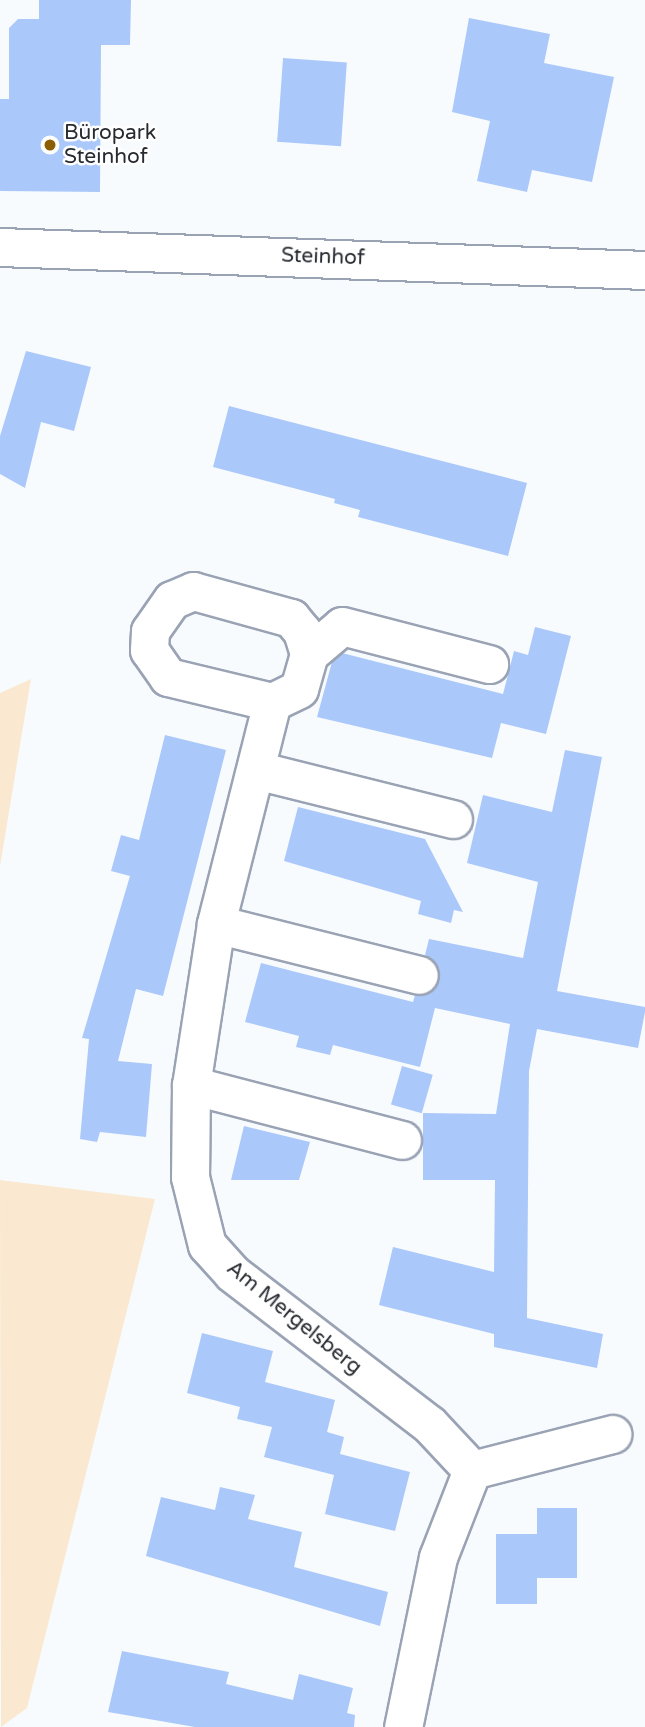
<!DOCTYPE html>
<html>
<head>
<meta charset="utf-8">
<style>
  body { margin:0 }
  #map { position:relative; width:645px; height:1727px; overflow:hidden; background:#f8fbfe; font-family:"Varela Round",sans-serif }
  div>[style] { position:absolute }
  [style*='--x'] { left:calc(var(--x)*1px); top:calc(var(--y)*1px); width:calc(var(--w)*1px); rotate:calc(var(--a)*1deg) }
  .green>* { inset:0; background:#fae9d0 }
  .building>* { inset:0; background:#abc8fa; transform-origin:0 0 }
  .roads { filter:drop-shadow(2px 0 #9aa3b4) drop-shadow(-2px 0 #9aa3b4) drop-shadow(0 2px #9aa3b4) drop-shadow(0 -2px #9aa3b4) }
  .minor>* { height:37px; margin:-18.5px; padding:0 18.5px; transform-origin:18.5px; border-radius:18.5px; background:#fff }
  .dots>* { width:19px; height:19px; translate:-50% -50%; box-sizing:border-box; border:4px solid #fff; border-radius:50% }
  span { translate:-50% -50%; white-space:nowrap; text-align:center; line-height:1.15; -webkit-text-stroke:5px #fff; paint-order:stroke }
  .poi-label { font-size:21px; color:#272b31 }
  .left { translate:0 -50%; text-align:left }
  .street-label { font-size:21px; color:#272b31 }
</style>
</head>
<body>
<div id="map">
  <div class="green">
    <div style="clip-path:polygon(31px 679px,0 866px,0 693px)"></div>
    <div style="clip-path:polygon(0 1180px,155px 1199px,27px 1708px,1px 1727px)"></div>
  </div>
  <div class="building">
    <div style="clip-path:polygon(39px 0,131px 0,130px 45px,101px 45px,100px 192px,0 191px,0 99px,9px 99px,9px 28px,18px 19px,39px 19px)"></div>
    <div style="clip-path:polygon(469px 18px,550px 34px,544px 63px,614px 77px,592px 182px,532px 170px,527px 192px,477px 181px,490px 121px,452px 112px)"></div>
    <div style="left:283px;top:58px;width:64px;height:84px;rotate:4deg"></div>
    <div style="clip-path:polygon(26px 351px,91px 367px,74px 431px,41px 422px,25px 488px,0 474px,0 436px)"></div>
    <div style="clip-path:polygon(229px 406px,527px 483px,508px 556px,358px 517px,360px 510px,334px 503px,335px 499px,213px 467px)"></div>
    <div style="clip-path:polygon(535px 627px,571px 636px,546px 734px,501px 723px,492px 758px,317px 717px,332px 662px,342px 653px,503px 694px,514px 651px,528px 655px)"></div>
    <div style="clip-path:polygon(165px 735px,226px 750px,163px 996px,136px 989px,118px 1061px,152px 1064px,146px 1137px,100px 1132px,97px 1142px,80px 1139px,89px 1039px,82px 1038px,130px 876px,111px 871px,121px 835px,139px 840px)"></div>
    <div style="clip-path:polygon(565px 750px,602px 757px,557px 991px,645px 1007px,645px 1012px,638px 1048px,537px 1029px,529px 1071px,527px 1318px,603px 1334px,597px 1368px,494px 1347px,494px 1334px,379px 1305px,393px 1247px,494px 1272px,495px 1180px,423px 1180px,423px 1113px,496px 1114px,510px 1024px,435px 1008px,420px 1067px,333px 1045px,330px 1055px,296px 1047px,299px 1036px,245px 1022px,261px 963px,413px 1002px,415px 995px,434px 990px,439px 979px,439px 969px,425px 955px,429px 939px,523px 958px,538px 882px,467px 863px,483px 795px,552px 812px)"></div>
    <div style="clip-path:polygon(298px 807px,425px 839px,463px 912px,454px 910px,451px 923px,418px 914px,421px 901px,284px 861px)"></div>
    <div style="left:402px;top:1066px;width:32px;height:40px;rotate:16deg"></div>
    <div style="clip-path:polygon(244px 1126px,310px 1142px,299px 1180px,231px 1180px)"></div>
    <div style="clip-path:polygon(202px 1333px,273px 1351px,265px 1382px,335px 1400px,327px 1432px,344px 1437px,340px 1454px,410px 1472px,395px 1531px,325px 1514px,334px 1475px,264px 1457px,272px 1427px,237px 1419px,240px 1407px,187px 1393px)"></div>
    <div style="clip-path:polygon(220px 1487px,255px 1495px,248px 1519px,302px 1532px,294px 1567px,388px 1592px,380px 1626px,146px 1556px,161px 1497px,215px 1510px)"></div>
    <div style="clip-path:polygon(537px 1508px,577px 1508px,577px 1578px,537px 1578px,537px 1604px,496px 1604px,496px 1534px,537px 1534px)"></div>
    <div style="clip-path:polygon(122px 1651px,229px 1672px,226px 1684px,293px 1700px,299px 1674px,353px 1688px,347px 1713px,355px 1715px,354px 1727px,195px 1727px,108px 1712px)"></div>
  </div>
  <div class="roads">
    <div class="minor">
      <div style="--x:0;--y:247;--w:645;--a:2.04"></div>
      <div style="--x:193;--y:591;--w:102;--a:15.4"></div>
      <div style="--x:291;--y:618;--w:17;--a:50"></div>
      <div style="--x:302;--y:631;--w:24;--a:73"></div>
      <div style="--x:309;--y:654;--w:36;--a:106"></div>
      <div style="--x:299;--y:689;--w:30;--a:154"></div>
      <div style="--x:272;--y:702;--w:107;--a:-166.5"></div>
      <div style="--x:168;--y:677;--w:33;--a:-125"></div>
      <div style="--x:149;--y:650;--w:19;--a:-87"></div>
      <div style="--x:150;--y:631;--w:38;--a:-55"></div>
      <div style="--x:172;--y:600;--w:23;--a:-23"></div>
      <div style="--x:309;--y:654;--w:43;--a:-40.3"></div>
      <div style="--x:342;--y:626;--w:152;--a:14.5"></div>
      <div style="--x:272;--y:702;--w:229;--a:104.2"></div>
      <div style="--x:216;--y:924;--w:163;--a:98.8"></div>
      <div style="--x:191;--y:1085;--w:92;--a:90.6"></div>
      <div style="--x:190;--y:1177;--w:70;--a:76"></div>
      <div style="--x:207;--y:1245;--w:38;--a:48"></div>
      <div style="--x:232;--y:1273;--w:248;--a:37.5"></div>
      <div style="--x:429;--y:1424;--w:63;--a:46.9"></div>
      <div style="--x:472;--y:1470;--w:93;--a:111.3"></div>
      <div style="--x:438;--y:1557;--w:174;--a:101.6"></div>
      <div style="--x:256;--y:770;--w:203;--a:14"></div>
      <div style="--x:216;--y:924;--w:209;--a:14.1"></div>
      <div style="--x:191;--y:1085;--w:218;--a:14.6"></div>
      <div style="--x:472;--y:1470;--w:145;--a:-14.4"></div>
    </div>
  </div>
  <div class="dots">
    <div style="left:50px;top:145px;background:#8c5f03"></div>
  </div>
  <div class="poi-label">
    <span class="left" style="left:64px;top:145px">Büropark<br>Steinhof</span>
  </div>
  <div class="street-label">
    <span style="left:323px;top:257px;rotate:2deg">Steinhof</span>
    <span style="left:294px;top:1318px;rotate:39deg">Am Mergelsberg</span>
  </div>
</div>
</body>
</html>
